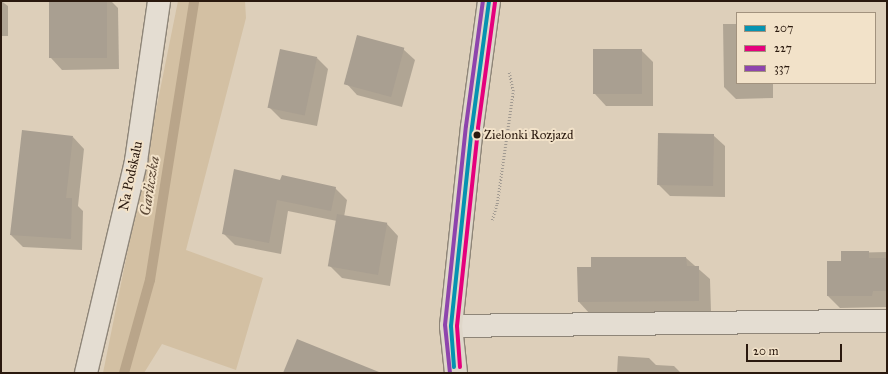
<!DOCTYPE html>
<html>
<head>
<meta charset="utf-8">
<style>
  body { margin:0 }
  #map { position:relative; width:888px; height:374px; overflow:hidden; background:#ddcfba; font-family:"IM FELL Great Primer",serif }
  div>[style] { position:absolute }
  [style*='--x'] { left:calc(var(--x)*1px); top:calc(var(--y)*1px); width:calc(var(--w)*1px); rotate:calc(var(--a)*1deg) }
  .green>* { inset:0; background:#d3c0a3 }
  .shadow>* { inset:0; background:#0003 }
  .stream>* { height:10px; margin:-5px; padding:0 5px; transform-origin:5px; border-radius:5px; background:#b9a58a }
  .building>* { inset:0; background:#a99f91; transform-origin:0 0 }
  .path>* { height:2.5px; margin-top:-1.25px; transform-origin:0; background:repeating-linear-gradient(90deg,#a19a91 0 1px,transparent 0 3px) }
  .roads { filter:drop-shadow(1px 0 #8e8578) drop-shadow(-1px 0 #8e8578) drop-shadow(0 1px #8e8578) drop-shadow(0 -1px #8e8578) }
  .minor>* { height:22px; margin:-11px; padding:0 11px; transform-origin:11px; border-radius:11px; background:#e4ddd2 }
  .major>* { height:22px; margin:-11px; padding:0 11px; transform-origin:11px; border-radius:11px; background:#dfd7ca }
  .bus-1>* { height:4px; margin:-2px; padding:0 2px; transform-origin:2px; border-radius:2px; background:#0693b1 }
  .bus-2>* { height:4px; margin:-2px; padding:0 2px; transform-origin:2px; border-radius:2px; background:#e5007d }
  .bus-3>* { height:4px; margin:-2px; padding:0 2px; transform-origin:2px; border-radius:2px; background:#8e44ad }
  .dots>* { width:11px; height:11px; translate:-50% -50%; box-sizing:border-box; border:2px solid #f2e2c9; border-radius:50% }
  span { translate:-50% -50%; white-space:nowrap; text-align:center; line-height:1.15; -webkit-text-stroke:4px #f2e2c9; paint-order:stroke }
  .bus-label { font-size:13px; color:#2a190e }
  .left { translate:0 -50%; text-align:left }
  .street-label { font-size:14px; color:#2a190e }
  .water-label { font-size:15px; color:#5d4a38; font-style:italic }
  .frame { position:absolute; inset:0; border:2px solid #2a190e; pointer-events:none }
  .legend { position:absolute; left:736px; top:12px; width:140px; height:72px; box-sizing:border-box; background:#f2e2c9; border:1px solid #a2927e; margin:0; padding:5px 7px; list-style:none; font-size:12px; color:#2a190e }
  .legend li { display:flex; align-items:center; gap:8px; height:20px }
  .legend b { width:20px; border:1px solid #a2927e }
  .scale { position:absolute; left:746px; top:344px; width:96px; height:18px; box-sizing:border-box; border:2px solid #2a190e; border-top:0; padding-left:5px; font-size:12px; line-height:14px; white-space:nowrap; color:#2a190e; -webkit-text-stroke:3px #f2e2c9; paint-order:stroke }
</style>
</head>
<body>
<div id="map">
  <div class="green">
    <div style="clip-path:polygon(178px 1px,245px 1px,246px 18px,186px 250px,263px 278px,236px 370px,162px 344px,144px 373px,103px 373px)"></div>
  </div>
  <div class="shadow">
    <div style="clip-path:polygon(1px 1px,8px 6px,8px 36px,1px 36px)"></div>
    <div style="clip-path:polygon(50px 1px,111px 1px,118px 8px,119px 69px,62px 70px,51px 58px)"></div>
    <div style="clip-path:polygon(723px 24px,737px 24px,737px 83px,773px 83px,773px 98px,736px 99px,724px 87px)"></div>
    <div style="clip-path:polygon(403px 49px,415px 60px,402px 107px,357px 95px,346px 83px)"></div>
    <div style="clip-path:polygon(594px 50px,641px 50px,653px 62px,653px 106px,606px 106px,595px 94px)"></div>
    <div style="clip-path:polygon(317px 58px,328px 69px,317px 126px,281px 119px,269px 107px)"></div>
    <div style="clip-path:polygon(713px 135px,725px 146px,725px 197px,670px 196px,658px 184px)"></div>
    <div style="clip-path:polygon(73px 137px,84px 149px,78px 206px,83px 211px,82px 250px,23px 247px,11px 235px)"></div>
    <div style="clip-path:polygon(281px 182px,335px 188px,347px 200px,344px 217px,387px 224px,398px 236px,390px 286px,342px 278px,330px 266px,337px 221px,288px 211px,281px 254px,235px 245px,223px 233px)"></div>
    <div style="clip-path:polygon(887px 252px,887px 307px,840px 308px,828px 296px,828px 262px,842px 262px,842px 253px)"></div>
    <div style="clip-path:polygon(686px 258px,710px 279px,711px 312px,590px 314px,579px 302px)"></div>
    <div style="clip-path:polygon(618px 356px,649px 358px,656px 365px,674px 366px,681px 373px,617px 373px)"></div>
  </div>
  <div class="stream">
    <div style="--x:124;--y:373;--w:97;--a:-74.4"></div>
    <div style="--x:150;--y:280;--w:282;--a:-81"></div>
  </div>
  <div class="building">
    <div style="left:49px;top:1px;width:58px;height:57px"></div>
    <div style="left:357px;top:35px;width:49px;height:51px;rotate:15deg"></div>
    <div style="left:280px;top:49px;width:38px;height:60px;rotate:12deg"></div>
    <div style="left:593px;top:49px;width:49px;height:45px"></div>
    <div style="clip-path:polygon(22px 130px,73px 136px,66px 198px,72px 198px,71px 239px,10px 235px)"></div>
    <div style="left:658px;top:133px;width:56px;height:52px;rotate:1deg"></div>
    <div style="clip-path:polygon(234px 169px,280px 180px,282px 175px,336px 187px,331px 211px,277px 200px,269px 243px,222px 234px)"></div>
    <div style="left:337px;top:214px;width:51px;height:53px;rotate:10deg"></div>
    <div style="clip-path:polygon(841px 251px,869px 251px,869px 258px,887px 258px,887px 291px,873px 291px,872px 296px,827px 296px,827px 261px,841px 261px)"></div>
    <div style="clip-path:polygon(591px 257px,686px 257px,687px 266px,699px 266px,699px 301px,578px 302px,577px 267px,591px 267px)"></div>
    <div style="clip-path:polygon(297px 339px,379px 372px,378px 373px,283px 373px)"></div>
  </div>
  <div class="path">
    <div style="--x:492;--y:220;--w:17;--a:-73"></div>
    <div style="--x:497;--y:204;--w:114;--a:-81.9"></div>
    <div style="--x:513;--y:91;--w:19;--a:-102"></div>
  </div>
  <div class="roads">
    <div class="minor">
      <div style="--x:451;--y:326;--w:436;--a:-0.7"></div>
      <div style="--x:86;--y:373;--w:218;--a:-76.7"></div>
      <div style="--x:136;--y:161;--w:162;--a:-81.8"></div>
    </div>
    <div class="major">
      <div style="--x:456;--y:373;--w:47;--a:-96.1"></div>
      <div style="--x:451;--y:326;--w:200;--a:-84"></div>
      <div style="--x:472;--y:127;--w:127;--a:-82.3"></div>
    </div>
  </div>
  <div class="bus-1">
    <div style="--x:454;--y:367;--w:41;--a:-94.2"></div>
    <div style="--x:451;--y:326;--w:200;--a:-84"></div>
    <div style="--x:472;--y:127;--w:127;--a:-82.3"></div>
  </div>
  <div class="bus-2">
    <div style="--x:460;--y:367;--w:41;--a:-94.2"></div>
    <div style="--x:457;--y:326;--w:199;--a:-83.9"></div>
    <div style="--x:478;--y:128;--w:127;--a:-82.3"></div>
  </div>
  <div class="bus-3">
    <div style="--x:450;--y:373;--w:48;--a:-95.9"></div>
    <div style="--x:445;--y:325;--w:200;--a:-84"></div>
    <div style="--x:466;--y:126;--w:126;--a:-82.3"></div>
  </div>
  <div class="dots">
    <div style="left:477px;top:135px;background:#2a190e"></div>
  </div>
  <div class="bus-label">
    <span class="left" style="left:484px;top:135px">Zielonki Rozjazd</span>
  </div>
  <div class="street-label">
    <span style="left:131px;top:176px;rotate:-78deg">Na Podskalu</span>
  </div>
  <div class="water-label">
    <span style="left:150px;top:186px;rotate:-81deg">Garliczka</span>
  </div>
  <div class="frame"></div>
  <ul class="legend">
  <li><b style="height:5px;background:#0693b1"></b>207</li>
  <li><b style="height:5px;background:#e5007d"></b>227</li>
  <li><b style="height:5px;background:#8e44ad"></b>337</li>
  </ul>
  <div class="scale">20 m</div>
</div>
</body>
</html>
